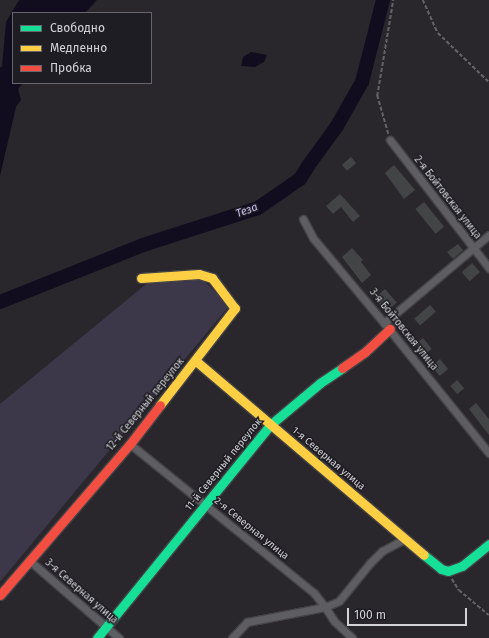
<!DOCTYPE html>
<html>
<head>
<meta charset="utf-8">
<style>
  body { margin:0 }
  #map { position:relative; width:489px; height:638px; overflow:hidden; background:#29272c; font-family:"Fira Sans",sans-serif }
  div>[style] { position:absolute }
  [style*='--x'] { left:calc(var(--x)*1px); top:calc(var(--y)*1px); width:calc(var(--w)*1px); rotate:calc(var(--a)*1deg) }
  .green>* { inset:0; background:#3c3749 }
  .water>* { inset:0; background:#120c1f }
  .river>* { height:14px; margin:-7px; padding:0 7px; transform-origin:7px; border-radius:7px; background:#120c1f }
  .building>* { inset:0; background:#434445; transform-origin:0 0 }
  .path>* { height:1.5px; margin-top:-0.75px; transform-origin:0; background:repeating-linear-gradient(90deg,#646266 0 4px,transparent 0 6px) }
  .roads { filter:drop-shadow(1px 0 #444346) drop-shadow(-1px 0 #444346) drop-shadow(0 1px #444346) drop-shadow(0 -1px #444346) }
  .street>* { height:7px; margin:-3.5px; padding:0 3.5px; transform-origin:3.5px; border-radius:3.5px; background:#5e5d61 }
  .fast>* { height:9px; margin:-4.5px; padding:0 4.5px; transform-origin:4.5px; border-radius:4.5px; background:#16e098 }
  .slow>* { height:9px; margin:-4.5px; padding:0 4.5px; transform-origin:4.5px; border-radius:4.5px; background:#ffcf43 }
  .jam>* { height:9px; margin:-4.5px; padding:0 4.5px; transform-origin:4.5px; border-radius:4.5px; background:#f24e42 }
  span { translate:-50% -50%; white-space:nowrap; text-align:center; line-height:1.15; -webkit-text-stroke:3px #1e1d23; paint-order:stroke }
  .street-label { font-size:10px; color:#d3d2d6 }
  .water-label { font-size:11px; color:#cabdf1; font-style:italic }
  .legend { position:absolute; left:12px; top:12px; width:140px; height:72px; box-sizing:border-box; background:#1e1d23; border:1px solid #66656b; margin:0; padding:5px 7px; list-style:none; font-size:12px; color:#d3d2d6 }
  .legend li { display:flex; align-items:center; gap:8px; height:20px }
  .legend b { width:20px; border:1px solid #66656b }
  .scale { position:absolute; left:347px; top:608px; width:120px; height:18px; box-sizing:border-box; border:2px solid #d3d2d6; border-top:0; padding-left:5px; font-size:12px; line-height:14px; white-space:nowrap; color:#d3d2d6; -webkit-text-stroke:3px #1e1d23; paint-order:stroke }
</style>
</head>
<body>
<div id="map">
  <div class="green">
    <div style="clip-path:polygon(197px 274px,229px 306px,0 582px,0 404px,156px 276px)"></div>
  </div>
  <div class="water">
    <div style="clip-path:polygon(19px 0,97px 0,85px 13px,13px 13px,13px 83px,23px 83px,18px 89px,21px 100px,16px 107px,0 176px,0 68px,2px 66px,6px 22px)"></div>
    <div style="clip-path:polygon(251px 52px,267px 55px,264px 62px,255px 67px,241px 66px,243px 57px)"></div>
  </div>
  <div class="river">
    <div style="--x:0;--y:302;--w:154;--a:-21.7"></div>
    <div style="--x:143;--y:245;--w:121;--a:-17.8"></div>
    <div style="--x:258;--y:208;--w:51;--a:-34.6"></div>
    <div style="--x:300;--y:179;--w:15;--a:-58"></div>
    <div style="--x:308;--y:166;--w:49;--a:-54.1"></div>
    <div style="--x:337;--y:126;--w:51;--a:-60.4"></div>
    <div style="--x:362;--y:82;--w:85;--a:-75.6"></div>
  </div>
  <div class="building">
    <div style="left:351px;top:157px;width:8px;height:12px;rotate:50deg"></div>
    <div style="clip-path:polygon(394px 165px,415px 190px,404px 199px,385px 173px)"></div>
    <div style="clip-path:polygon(340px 194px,360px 216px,353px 222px,341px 207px,333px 214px,326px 206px)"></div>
    <div style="left:424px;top:202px;width:32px;height:11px;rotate:51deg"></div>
    <div style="clip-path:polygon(458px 244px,463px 250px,453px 259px,447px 252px)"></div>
    <div style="clip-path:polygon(352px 248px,363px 260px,361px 262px,371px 275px,362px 283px,342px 257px)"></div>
    <div style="left:472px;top:263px;width:12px;height:14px;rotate:48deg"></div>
    <div style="left:385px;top:289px;width:18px;height:14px;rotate:49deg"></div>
    <div style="left:430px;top:305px;width:9px;height:21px;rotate:49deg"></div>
    <div style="left:423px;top:338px;width:14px;height:9px;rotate:51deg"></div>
    <div style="left:440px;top:359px;width:13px;height:11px;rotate:51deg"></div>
    <div style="left:457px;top:380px;width:11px;height:9px;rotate:49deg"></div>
    <div style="clip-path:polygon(476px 403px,489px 419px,489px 435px,469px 409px)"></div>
  </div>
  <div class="path">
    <div style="--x:423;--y:0;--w:36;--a:66"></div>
    <div style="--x:438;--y:33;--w:71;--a:43.9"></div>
    <div style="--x:388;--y:134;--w:40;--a:-106"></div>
    <div style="--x:377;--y:96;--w:97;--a:-80.5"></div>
    <div style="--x:452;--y:579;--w:13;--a:58"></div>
    <div style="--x:459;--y:590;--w:39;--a:40"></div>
  </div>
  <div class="roads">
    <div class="street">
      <div style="--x:390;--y:140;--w:162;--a:52.3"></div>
      <div style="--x:303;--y:219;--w:21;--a:62"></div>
      <div style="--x:313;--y:238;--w:111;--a:50.1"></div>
      <div style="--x:384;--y:323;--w:167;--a:51.1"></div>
      <div style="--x:384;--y:323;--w:137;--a:-40"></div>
      <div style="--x:130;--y:444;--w:237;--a:39"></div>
      <div style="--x:314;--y:593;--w:18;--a:52"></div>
      <div style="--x:325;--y:607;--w:17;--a:57"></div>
      <div style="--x:334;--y:621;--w:25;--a:43"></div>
      <div style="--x:30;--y:561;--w:118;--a:40.9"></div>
      <div style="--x:232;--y:638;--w:22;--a:-47"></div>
      <div style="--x:247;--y:622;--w:79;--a:-10.9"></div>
      <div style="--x:325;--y:607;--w:15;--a:-23"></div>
      <div style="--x:339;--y:601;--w:49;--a:-50.8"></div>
      <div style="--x:370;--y:563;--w:17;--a:-45"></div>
      <div style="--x:382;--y:551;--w:26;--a:-28"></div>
    </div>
    <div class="fast">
      <div style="--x:424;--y:555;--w:22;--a:39"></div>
      <div style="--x:441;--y:569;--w:7;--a:16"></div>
      <div style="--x:448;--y:571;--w:15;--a:-20"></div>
      <div style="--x:462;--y:566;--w:35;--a:-39"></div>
      <div style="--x:97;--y:638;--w:274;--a:-50.9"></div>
      <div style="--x:270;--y:425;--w:65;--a:-40"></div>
      <div style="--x:320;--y:383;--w:27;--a:-34"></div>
    </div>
    <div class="slow">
      <div style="--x:141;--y:278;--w:58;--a:-3.9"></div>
      <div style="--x:199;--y:274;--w:14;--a:17"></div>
      <div style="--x:212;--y:278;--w:38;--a:53"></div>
      <div style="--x:235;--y:308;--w:123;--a:127.7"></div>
      <div style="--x:196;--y:361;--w:299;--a:40.4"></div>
    </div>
    <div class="jam">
      <div style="--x:342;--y:368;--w:28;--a:-35"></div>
      <div style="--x:365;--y:352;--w:34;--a:-43"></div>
      <div style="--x:0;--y:595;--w:199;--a:-49.3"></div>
      <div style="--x:130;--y:444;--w:49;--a:-52.4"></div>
    </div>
  </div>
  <div class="street-label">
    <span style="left:447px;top:198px;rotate:52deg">2-я Бойтовская улица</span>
    <span style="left:403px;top:330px;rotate:51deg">3-я Бойтовская улица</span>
    <span style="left:146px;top:405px;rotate:-51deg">12-й Северный переулок</span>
    <span style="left:328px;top:459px;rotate:40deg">1-я Северная улица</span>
    <span style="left:224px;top:465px;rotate:-51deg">11-й Северный переулок</span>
    <span style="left:251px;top:529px;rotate:39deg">2-я Северная улица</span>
    <span style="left:81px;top:592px;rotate:41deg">3-я Северная улица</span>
  </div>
  <div class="water-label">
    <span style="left:247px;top:211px;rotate:-20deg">Теза</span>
  </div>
  <ul class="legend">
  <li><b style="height:5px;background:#16e098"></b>Свободно</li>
  <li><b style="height:5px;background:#ffcf43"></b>Медленно</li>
  <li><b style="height:5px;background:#f24e42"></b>Пробка</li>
  </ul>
  <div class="scale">100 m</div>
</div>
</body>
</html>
